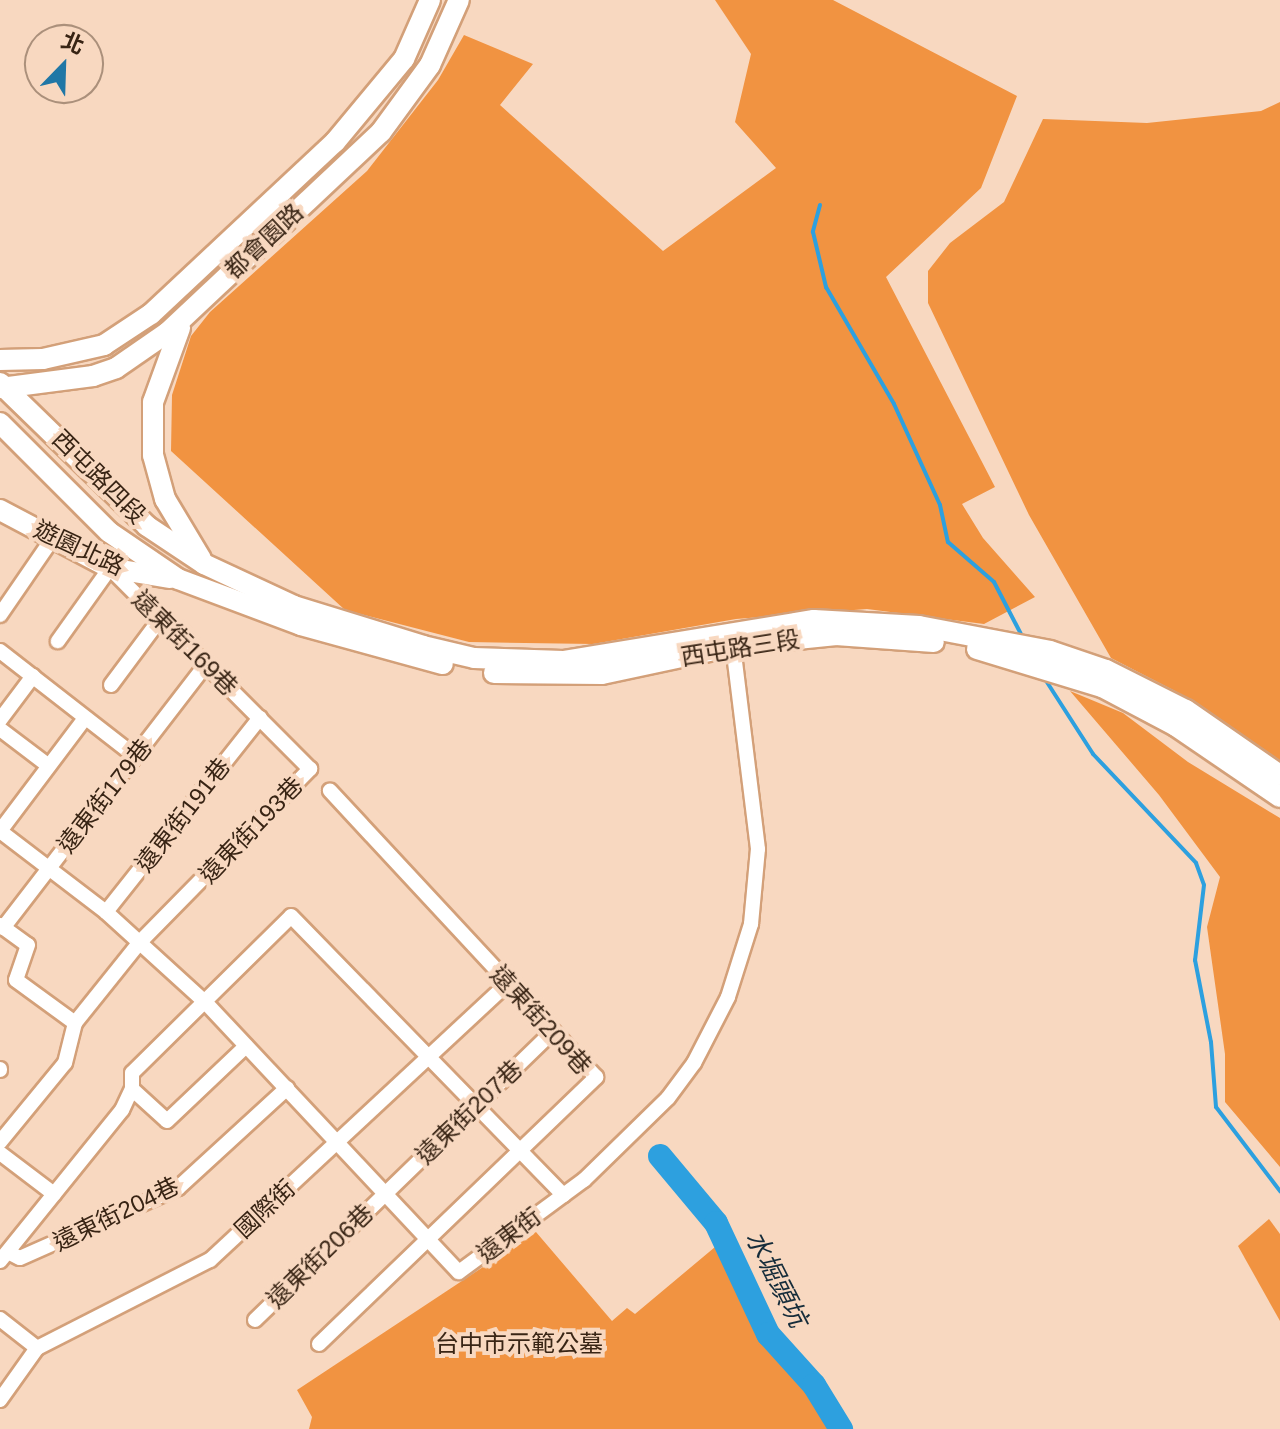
<!DOCTYPE html>
<html>
<head>
<meta charset="utf-8">
<style>
  body { margin:0 }
  #map { position:relative; width:1280px; height:1429px; overflow:hidden; background:#f8d8c0; font-family:Helvetica,"Noto Sans TC",sans-serif }
  div>[style] { position:absolute }
  [style*='--x'] { left:calc(var(--x)*1px); top:calc(var(--y)*1px); width:calc(var(--w)*1px); rotate:calc(var(--a)*1deg) }
  .green>* { inset:0; background:#f19341 }
  .stream>* { height:4px; margin:-2px; padding:0 2px; transform-origin:2px; border-radius:2px; background:#2da0df }
  .river>* { height:24px; margin:-12px; padding:0 12px; transform-origin:12px; border-radius:12px; background:#2da0df }
  .roads { filter:drop-shadow(2px 0 #d3a079) drop-shadow(-2px 0 #d3a079) drop-shadow(0 2px #d3a079) drop-shadow(0 -2px #d3a079) }
  .street>* { height:14px; margin:-7px; padding:0 7px; transform-origin:7px; border-radius:7px; background:#fff }
  .secondary>* { height:20px; margin:-10px; padding:0 10px; transform-origin:10px; border-radius:10px; background:#fff }
  span { translate:-50% -50%; white-space:nowrap; text-align:center; line-height:1.15; -webkit-text-stroke:8px #f8d8c0; paint-order:stroke }
  .street-label { font-size:24px; color:#382414 }
  .park-label { font-size:24px; color:#392515 }
  .water-label { font-size:26px; color:#152c3a; font-style:italic }
  .north { position:absolute; left:24px; top:24px; width:80px; height:80px; box-sizing:border-box; background:#f8d8c0; border:2px solid #ab907b; border-radius:50%; rotate:23deg; font-size:22px; font-weight:700; line-height:32px; text-align:center; color:#382414 }
  .north::after { content:''; display:block; margin:auto; width:28px; height:36px; background:#2077a6; clip-path:polygon(50% 0,100% 100%,50% 72%,0 100%) }
</style>
</head>
<body>
<div id="map">
  <div class="green">
    <div style="clip-path:polygon(715px 0,833px 0,1017px 96px,981px 188px,886px 277px,995px 487px,962px 504px,983px 538px,1035px 597px,984px 624px,867px 609px,736px 619px,593px 644px,469px 642px,345px 610px,171px 451px,172px 395px,191px 336px,210px 312px,367px 171px,438px 80px,464px 35px,533px 64px,500px 105px,663px 251px,776px 168px,735px 122px,751px 54px)"></div>
    <div style="clip-path:polygon(1280px 102px,1280px 762px,1175px 691px,1111px 658px,1029px 515px,928px 303px,928px 271px,950px 243px,1004px 202px,1043px 119px,1147px 123px,1261px 111px)"></div>
    <div style="clip-path:polygon(1070px 691px,1123px 713px,1188px 762px,1280px 818px,1280px 1167px,1225px 1102px,1225px 1054px,1207px 927px,1220px 877px,1159px 795px)"></div>
    <div style="clip-path:polygon(1269px 1219px,1280px 1234px,1280px 1321px,1238px 1246px)"></div>
    <div style="clip-path:polygon(536px 1232px,612px 1321px,627px 1308px,635px 1314px,721px 1242px,765px 1338px,812px 1388px,836px 1429px,309px 1429px,312px 1417px,297px 1390px)"></div>
  </div>
  <div class="stream">
    <div style="--x:820;--y:205;--w:28;--a:105"></div>
    <div style="--x:813;--y:232;--w:57;--a:76.7"></div>
    <div style="--x:826;--y:287;--w:135;--a:59.8"></div>
    <div style="--x:894;--y:404;--w:111;--a:65.5"></div>
    <div style="--x:940;--y:505;--w:38;--a:78"></div>
    <div style="--x:948;--y:542;--w:61;--a:41"></div>
    <div style="--x:994;--y:582;--w:61;--a:62.6"></div>
    <div style="--x:1043;--y:676;--w:93;--a:57.3"></div>
    <div style="--x:1093;--y:754;--w:150;--a:46.6"></div>
    <div style="--x:1196;--y:863;--w:23;--a:70"></div>
    <div style="--x:1204;--y:885;--w:76;--a:96.8"></div>
    <div style="--x:1195;--y:960;--w:84;--a:79"></div>
    <div style="--x:1211;--y:1042;--w:65;--a:85.6"></div>
    <div style="--x:1216;--y:1107;--w:106;--a:52.7"></div>
  </div>
  <div class="river">
    <div style="--x:660;--y:1156;--w:87;--a:50.1"></div>
    <div style="--x:716;--y:1223;--w:123;--a:64.9"></div>
    <div style="--x:768;--y:1334;--w:69;--a:48"></div>
    <div style="--x:814;--y:1385;--w:52;--a:58.5"></div>
  </div>
  <div class="roads">
    <div class="street">
      <div style="--x:0;--y:615;--w:93;--a:-55.5"></div>
      <div style="--x:0;--y:651;--w:171;--a:37.9"></div>
      <div style="--x:111;--y:685;--w:84;--a:-53.3"></div>
      <div style="--x:0;--y:720;--w:55;--a:-53.1"></div>
      <div style="--x:0;--y:729;--w:61;--a:37.1"></div>
      <div style="--x:0;--y:831;--w:133;--a:37.4"></div>
      <div style="--x:106;--y:912;--w:135;--a:42.3"></div>
      <div style="--x:206;--y:1003;--w:369;--a:46.8"></div>
      <div style="--x:459;--y:1272;--w:155;--a:-36.4"></div>
      <div style="--x:584;--y:1180;--w:117;--a:-44.3"></div>
      <div style="--x:668;--y:1098;--w:44;--a:-53.4"></div>
      <div style="--x:694;--y:1063;--w:74;--a:-62.7"></div>
      <div style="--x:728;--y:997;--w:77;--a:-72.5"></div>
      <div style="--x:751;--y:924;--w:75;--a:-84.7"></div>
      <div style="--x:758;--y:849;--w:213;--a:-97"></div>
      <div style="--x:0;--y:831;--w:141;--a:-53"></div>
      <div style="--x:106;--y:912;--w:248;--a:-51.6"></div>
      <div style="--x:0;--y:925;--w:34;--a:36"></div>
      <div style="--x:28;--y:945;--w:37;--a:109"></div>
      <div style="--x:16;--y:980;--w:73;--a:36.1"></div>
      <div style="--x:3;--y:928;--w:333;--a:-52.4"></div>
      <div style="--x:0;--y:1069;--w:1;--a:90"></div>
      <div style="--x:132;--y:1089;--w:47;--a:42.4"></div>
      <div style="--x:167;--y:1121;--w:109;--a:-43.5"></div>
      <div style="--x:0;--y:1142;--w:102;--a:-50.6"></div>
      <div style="--x:65;--y:1063;--w:41;--a:-76"></div>
      <div style="--x:75;--y:1023;--w:104;--a:-51.3"></div>
      <div style="--x:140;--y:942;--w:243;--a:-45.5"></div>
      <div style="--x:310;--y:769;--w:284;--a:-134.9"></div>
      <div style="--x:110;--y:568;--w:90;--a:125.5"></div>
      <div style="--x:0;--y:1153;--w:68;--a:37.2"></div>
      <div style="--x:8;--y:1252;--w:13;--a:27"></div>
      <div style="--x:20;--y:1258;--w:173;--a:-23.9"></div>
      <div style="--x:178;--y:1188;--w:148;--a:-42.5"></div>
      <div style="--x:0;--y:1261;--w:194;--a:-51.1"></div>
      <div style="--x:122;--y:1110;--w:23;--a:-65"></div>
      <div style="--x:132;--y:1089;--w:16;--a:-90"></div>
      <div style="--x:132;--y:1073;--w:223;--a:-44.6"></div>
      <div style="--x:291;--y:916;--w:390;--a:45.7"></div>
      <div style="--x:0;--y:1319;--w:47;--a:38.1"></div>
      <div style="--x:255;--y:1320;--w:415;--a:-44.1"></div>
      <div style="--x:319;--y:1344;--w:385;--a:-43.9"></div>
      <div style="--x:596;--y:1077;--w:391;--a:-132.9"></div>
      <div style="--x:0;--y:1400;--w:64;--a:-54.6"></div>
      <div style="--x:37;--y:1348;--w:194;--a:-27"></div>
      <div style="--x:210;--y:1260;--w:407;--a:-42.9"></div>
    </div>
    <div class="secondary">
      <div style="--x:180;--y:328;--w:79;--a:110"></div>
      <div style="--x:153;--y:402;--w:53;--a:90"></div>
      <div style="--x:153;--y:455;--w:46;--a:74.7"></div>
      <div style="--x:165;--y:499;--w:70;--a:59"></div>
      <div style="--x:0;--y:360;--w:43;--a:-1.3"></div>
      <div style="--x:43;--y:359;--w:63;--a:-12.9"></div>
      <div style="--x:104;--y:345;--w:56;--a:-33.4"></div>
      <div style="--x:151;--y:314;--w:252;--a:-43.1"></div>
      <div style="--x:335;--y:142;--w:108;--a:-50.3"></div>
      <div style="--x:404;--y:59;--w:64;--a:-66.2"></div>
      <div style="--x:0;--y:383;--w:205;--a:44.2"></div>
      <div style="--x:147;--y:526;--w:69;--a:33.7"></div>
      <div style="--x:204;--y:564;--w:99;--a:25"></div>
      <div style="--x:294;--y:606;--w:135;--a:17.2"></div>
      <div style="--x:423;--y:646;--w:52;--a:13.2"></div>
      <div style="--x:474;--y:658;--w:89;--a:1.9"></div>
      <div style="--x:563;--y:661;--w:254;--a:-9.3"></div>
      <div style="--x:814;--y:620;--w:105;--a:3.3"></div>
      <div style="--x:919;--y:626;--w:133;--a:10.8"></div>
      <div style="--x:1050;--y:651;--w:59;--a:18.7"></div>
      <div style="--x:1106;--y:670;--w:89;--a:26.6"></div>
      <div style="--x:1186;--y:710;--w:114;--a:34.7"></div>
      <div style="--x:1;--y:388;--w:93;--a:-7.4"></div>
      <div style="--x:93;--y:376;--w:24;--a:-19"></div>
      <div style="--x:116;--y:368;--w:63;--a:-34.7"></div>
      <div style="--x:168;--y:332;--w:292;--a:-43.2"></div>
      <div style="--x:381;--y:132;--w:83;--a:-53.8"></div>
      <div style="--x:430;--y:65;--w:71;--a:-66"></div>
      <div style="--x:0;--y:423;--w:154;--a:45"></div>
      <div style="--x:109;--y:532;--w:83;--a:34.3"></div>
      <div style="--x:178;--y:579;--w:131;--a:20.5"></div>
      <div style="--x:301;--y:625;--w:147;--a:15.4"></div>
      <div style="--x:0;--y:510;--w:124;--a:27.8"></div>
      <div style="--x:110;--y:568;--w:60;--a:9.6"></div>
      <div style="--x:977;--y:649;--w:131;--a:16.9"></div>
      <div style="--x:1102;--y:687;--w:84;--a:27.8"></div>
      <div style="--x:1176;--y:726;--w:126;--a:34.3"></div>
      <div style="--x:494;--y:673;--w:108;--a:0.5"></div>
      <div style="--x:602;--y:674;--w:134;--a:-12.1"></div>
      <div style="--x:733;--y:646;--w:104;--a:-6.1"></div>
      <div style="--x:836;--y:635;--w:98;--a:4.1"></div>
    </div>
  </div>
  <div class="street-label">
    <span style="left:264px;top:241px;rotate:-43deg">都會園路</span>
    <span style="left:99px;top:477px;rotate:45deg">西屯路四段</span>
    <span style="left:79px;top:548px;rotate:25deg">遊園北路</span>
    <span style="left:185px;top:643px;rotate:45deg">遠東街169巷</span>
    <span style="left:740px;top:648px;rotate:-9deg">西屯路三段</span>
    <span style="left:105px;top:796px;rotate:-52deg">遠東街179巷</span>
    <span style="left:183px;top:815px;rotate:-52deg">遠東街191巷</span>
    <span style="left:251px;top:830px;rotate:-46deg">遠東街193巷</span>
    <span style="left:541px;top:1020px;rotate:48deg">遠東街209巷</span>
    <span style="left:469px;top:1112px;rotate:-44deg">遠東街207巷</span>
    <span style="left:265px;top:1209px;rotate:-43deg">國際街</span>
    <span style="left:116px;top:1214px;rotate:-26deg">遠東街204巷</span>
    <span style="left:509px;top:1235px;rotate:-37deg">遠東街</span>
    <span style="left:320px;top:1256px;rotate:-44deg">遠東街206巷</span>
  </div>
  <div class="park-label">
    <span style="left:519px;top:1344px">台中市示範公墓</span>
  </div>
  <div class="water-label">
    <span style="left:776px;top:1279px;rotate:63deg">水堀頭坑</span>
  </div>
  <div class="north">北</div>
</div>
</body>
</html>
